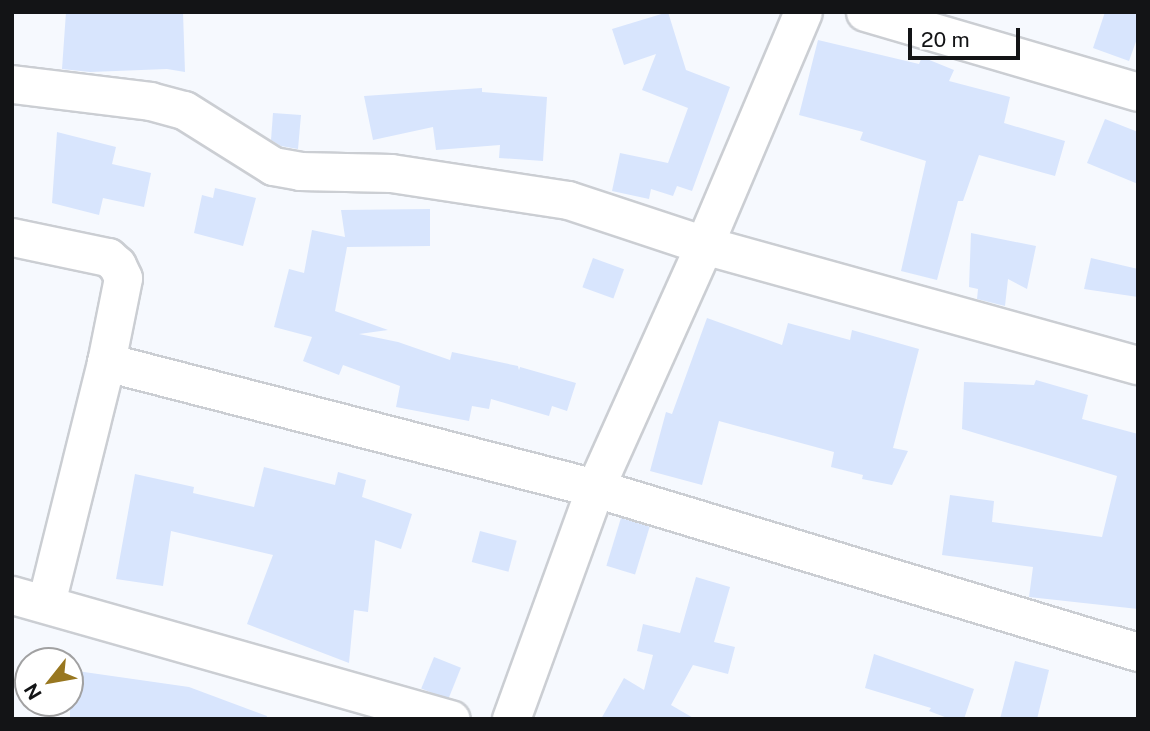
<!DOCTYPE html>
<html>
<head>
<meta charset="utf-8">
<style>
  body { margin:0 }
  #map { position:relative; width:1150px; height:731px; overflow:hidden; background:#f6f9fe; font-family:"Public Sans",sans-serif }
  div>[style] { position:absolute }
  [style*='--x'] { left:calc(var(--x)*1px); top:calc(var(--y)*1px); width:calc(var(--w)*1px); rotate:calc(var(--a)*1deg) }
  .building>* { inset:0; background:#d8e5fd; transform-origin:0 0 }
  .roads { filter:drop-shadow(2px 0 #cbced3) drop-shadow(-2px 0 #cbced3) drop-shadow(0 2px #cbced3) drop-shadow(0 -2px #cbced3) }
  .minor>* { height:37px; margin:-18.5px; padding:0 18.5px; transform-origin:18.5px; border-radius:18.5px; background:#fff }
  span { translate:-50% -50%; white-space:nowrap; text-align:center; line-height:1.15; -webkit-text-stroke:5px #fff; paint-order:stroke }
  .frame { position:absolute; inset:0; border:14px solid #131416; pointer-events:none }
  .north { position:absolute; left:14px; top:647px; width:70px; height:70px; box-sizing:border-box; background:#fff; border:2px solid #a1a1a2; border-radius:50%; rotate:239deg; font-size:19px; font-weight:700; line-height:28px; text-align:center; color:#131416 }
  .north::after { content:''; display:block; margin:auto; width:24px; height:32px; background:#987720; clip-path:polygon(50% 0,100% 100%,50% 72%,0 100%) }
  .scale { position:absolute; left:908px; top:28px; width:112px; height:32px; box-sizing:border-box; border:4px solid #131416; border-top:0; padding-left:9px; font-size:21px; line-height:24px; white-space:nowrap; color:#131416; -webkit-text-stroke:5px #fff; paint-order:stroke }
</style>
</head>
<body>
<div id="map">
  <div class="building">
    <div style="clip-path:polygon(66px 12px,183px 12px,185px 72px,167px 69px,90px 72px,62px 69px)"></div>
    <div style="clip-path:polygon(668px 12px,686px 70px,730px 87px,692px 191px,677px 186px,673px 196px,651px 189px,649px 199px,612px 191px,620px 153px,668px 163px,688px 108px,642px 90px,656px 54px,624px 65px,612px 29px)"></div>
    <div style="clip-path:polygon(1105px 12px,1138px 12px,1138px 36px,1129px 61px,1093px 48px)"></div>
    <div style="clip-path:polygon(818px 40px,919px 64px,922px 57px,954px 70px,949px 81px,1010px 97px,1004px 123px,1065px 141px,1055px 176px,979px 155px,963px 201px,958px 201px,937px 280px,901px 271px,926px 161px,860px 140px,863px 132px,799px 115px)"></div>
    <div style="clip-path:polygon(482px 88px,482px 92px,547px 97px,543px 161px,499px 158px,500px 145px,436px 150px,433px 127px,373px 140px,364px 96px)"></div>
    <div style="clip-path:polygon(273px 113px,301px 115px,298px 149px,281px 146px,271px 140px)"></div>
    <div style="clip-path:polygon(1105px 119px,1138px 132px,1138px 184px,1087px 163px)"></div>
    <div style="clip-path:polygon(57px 132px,116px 147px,112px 164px,151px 173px,144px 207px,103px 198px,99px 215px,52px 203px)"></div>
    <div style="clip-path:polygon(215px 188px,256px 198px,243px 246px,194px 233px,202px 195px,213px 198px)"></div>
    <div style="clip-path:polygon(430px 209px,430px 246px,347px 247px,335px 311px,388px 330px,359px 334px,398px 342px,450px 360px,452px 352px,518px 366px,519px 370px,520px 367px,576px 383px,567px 411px,552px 406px,549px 416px,491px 399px,489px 409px,472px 406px,469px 421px,396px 407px,400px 386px,343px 365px,339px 375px,303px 361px,312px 337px,274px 327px,289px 269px,304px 273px,312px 230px,345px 237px,341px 210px)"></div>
    <div style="clip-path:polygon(971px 233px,1036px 246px,1027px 289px,1008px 279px,1005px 306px,977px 299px,978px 289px,969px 287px)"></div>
    <div style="left:593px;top:258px;width:33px;height:31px;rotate:20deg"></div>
    <div style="clip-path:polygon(1091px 258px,1138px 269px,1138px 297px,1084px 289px)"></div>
    <div style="clip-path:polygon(707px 318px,782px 345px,788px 323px,850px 340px,852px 330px,919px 349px,893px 448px,908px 451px,892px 485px,862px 479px,863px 475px,831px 467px,834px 452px,719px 421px,702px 485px,650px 471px,666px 412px,672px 414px)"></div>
    <div style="clip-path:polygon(1036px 380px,1088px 395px,1082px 419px,1138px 434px,1138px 609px,1029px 597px,1033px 567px,942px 555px,950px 495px,994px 501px,992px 522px,1102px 537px,1117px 476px,962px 429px,964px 382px,1034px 385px)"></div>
    <div style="clip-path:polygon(264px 467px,335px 485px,338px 472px,366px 480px,362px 497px,412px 514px,401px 549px,375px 540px,368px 612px,354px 610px,349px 663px,247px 624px,273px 555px,171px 531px,163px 586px,116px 579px,135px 474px,194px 487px,193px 493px,254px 507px)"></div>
    <div style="left:621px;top:518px;width:30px;height:50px;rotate:17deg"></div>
    <div style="left:480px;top:531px;width:38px;height:32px;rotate:15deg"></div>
    <div style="clip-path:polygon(696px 577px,730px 587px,714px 642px,735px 647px,728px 674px,693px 665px,671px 705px,695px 719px,601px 719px,624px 678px,644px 690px,653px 655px,637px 651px,643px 624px,680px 633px)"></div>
    <div style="clip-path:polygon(874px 654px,974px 689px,964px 719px,950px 719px,929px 711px,931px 708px,865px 688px)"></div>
    <div style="left:434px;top:657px;width:29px;height:34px;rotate:22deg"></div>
    <div style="clip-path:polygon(1015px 661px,1049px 670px,1037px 719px,1000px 719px)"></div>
    <div style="clip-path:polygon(70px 670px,189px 687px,267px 716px,266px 719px,70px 719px)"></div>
  </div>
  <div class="roads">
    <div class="minor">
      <div style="--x:865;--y:12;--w:284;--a:16.3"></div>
      <div style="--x:12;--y:84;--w:139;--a:7"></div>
      <div style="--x:150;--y:101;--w:35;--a:15"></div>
      <div style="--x:184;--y:110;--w:105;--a:32.2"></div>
      <div style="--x:273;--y:166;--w:27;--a:10"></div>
      <div style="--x:300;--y:171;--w:91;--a:1.3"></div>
      <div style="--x:391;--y:173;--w:179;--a:8.7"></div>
      <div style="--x:568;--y:200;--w:143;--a:18.3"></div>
      <div style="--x:704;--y:245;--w:450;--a:15.5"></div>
      <div style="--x:12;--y:237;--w:98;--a:11.8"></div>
      <div style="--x:108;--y:257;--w:12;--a:42"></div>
      <div style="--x:117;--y:265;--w:14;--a:65"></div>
      <div style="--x:123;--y:278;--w:86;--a:101.4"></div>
      <div style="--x:106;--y:362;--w:505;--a:14.45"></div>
      <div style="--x:595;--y:488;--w:567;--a:16.81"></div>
      <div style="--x:12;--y:595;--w:456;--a:15.8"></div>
      <div style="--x:46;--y:603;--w:248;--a:-76"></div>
      <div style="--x:511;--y:719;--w:246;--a:-70"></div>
      <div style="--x:595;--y:488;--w:266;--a:-65.8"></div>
      <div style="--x:704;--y:245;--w:253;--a:-67"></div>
    </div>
  </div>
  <div class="frame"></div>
  <div class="north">N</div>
  <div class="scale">20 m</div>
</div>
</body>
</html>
